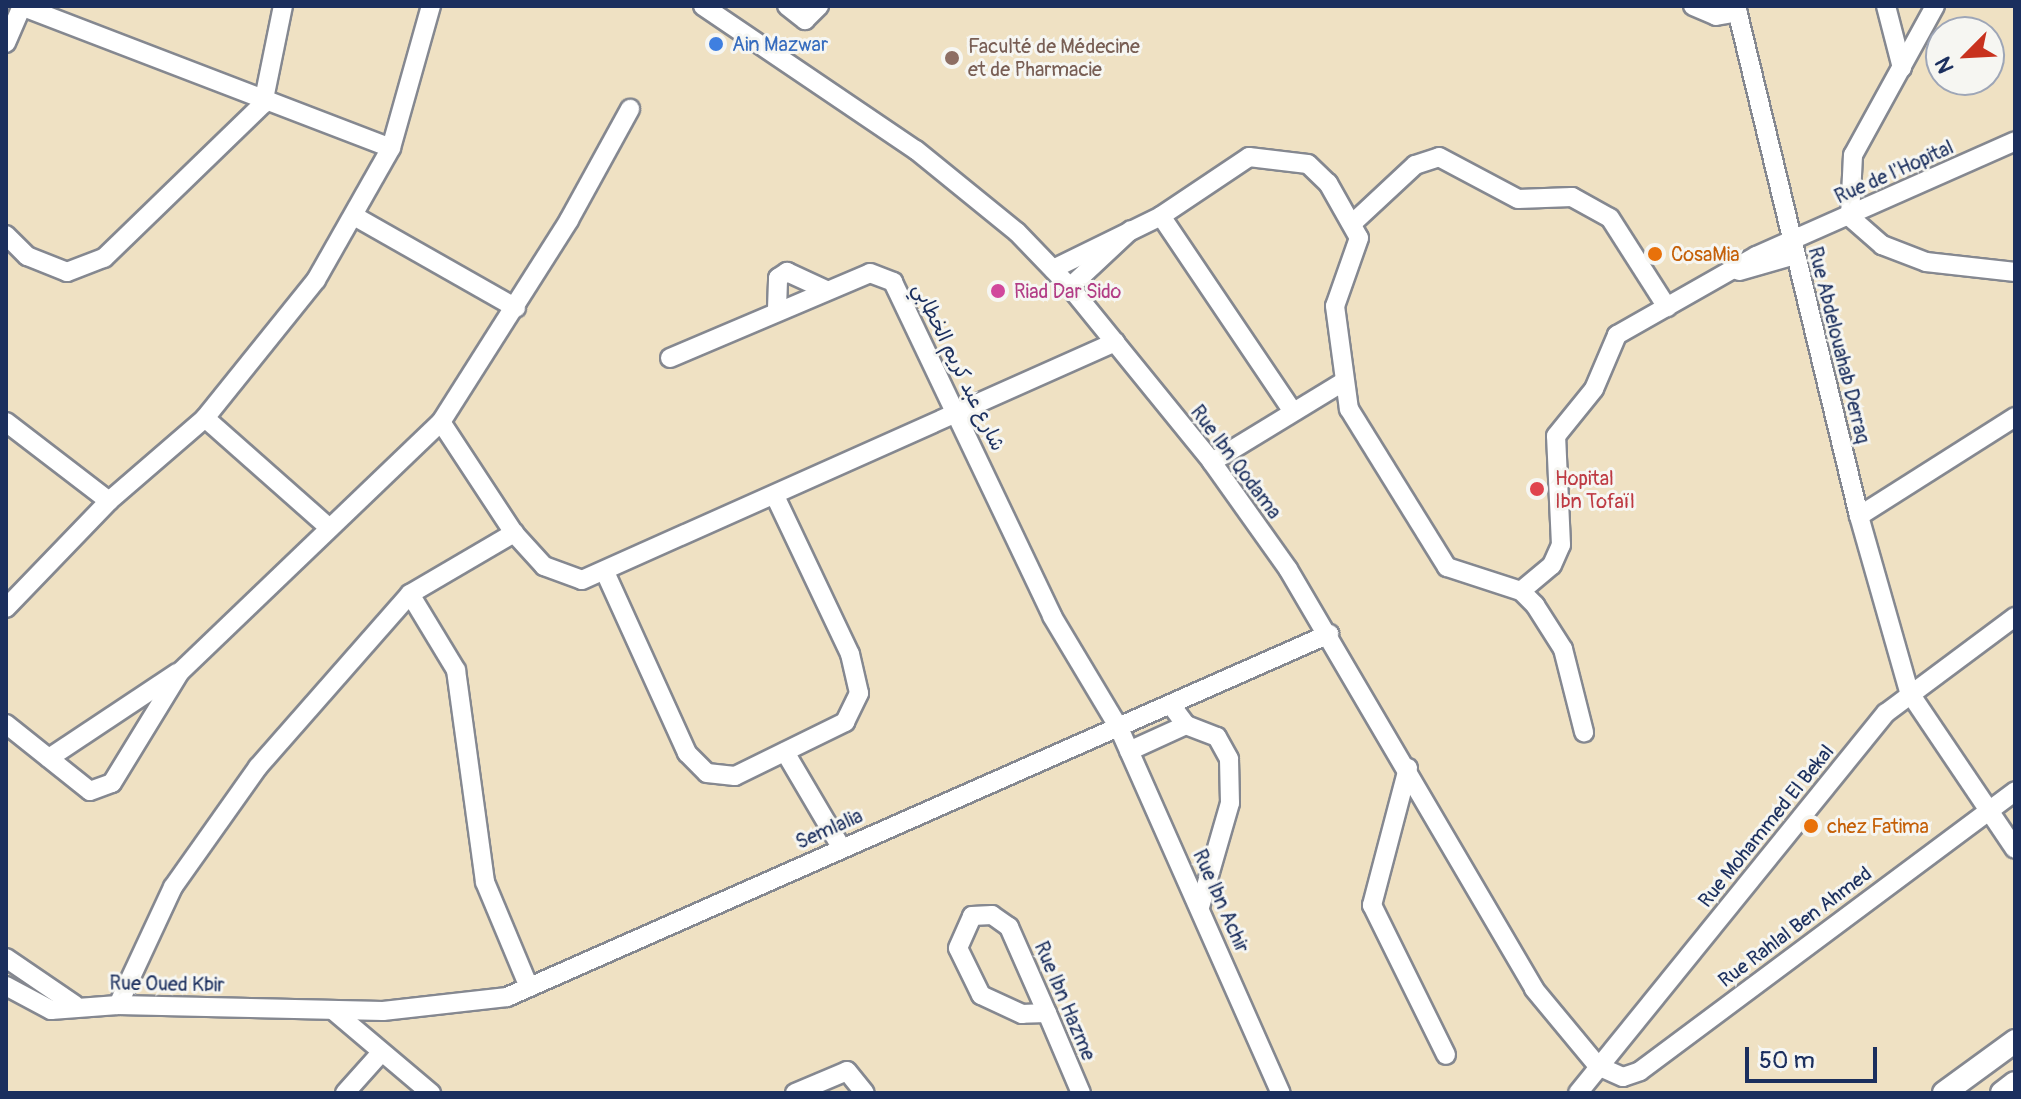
<!DOCTYPE html>
<meta charset="utf-8">
<style>
body{margin:0}
#map{position:relative;width:2021px;height:1099px;overflow:hidden;background:#efe1c3;font-family:Pangolin,"Playpen Sans Arabic",sans-serif}
div>[style]{position:absolute}
[style*='--x']{left:calc(var(--x)*1px);top:calc(var(--y)*1px);width:calc(var(--w)*1px);rotate:calc(var(--a)*1deg)}
.roads{filter:drop-shadow(2px 0 #858890) drop-shadow(-2px 0 #858890) drop-shadow(0 2px #858890) drop-shadow(0 -2px #858890)}
.minor>*{height:18px;margin:-9px;padding:0 9px;transform-origin:9px;border-radius:9px;background:#fff}
.major>*{height:22px;margin:-11px;padding:0 11px;transform-origin:11px;border-radius:11px;background:#fff}
.dots>*{width:22px;height:22px;translate:-50% -50%;box-sizing:border-box;border:4px solid #f6f6f2;border-radius:50%}
span{translate:-50% -50%;white-space:nowrap;text-align:center;line-height:1.15;-webkit-text-stroke:6px #f6f6f2;paint-order:stroke}
.shop-label{font-size:20px;color:#366cbe}
.left{translate:0 -50%;text-align:left}
.education-label{font-size:20px;color:#785e54}
.street-label{font-size:20px;color:#1b2f5e}
.food-label{font-size:20px;color:#c56008}
.hotel-label{font-size:20px;color:#b23c85}
.health-label{font-size:20px;color:#be3a42}
.frame{position:absolute;inset:0;border:8px solid #1b2f5e;pointer-events:none}
.north{position:absolute;left:1925px;top:16px;width:80px;height:80px;box-sizing:border-box;background:#f6f6f2;border:2px solid #9ea6b7;border-radius:50%;rotate:246deg;font-size:22px;font-weight:700;line-height:32px;text-align:center;color:#1b2f5e}
.north::after{content:'';display:block;margin:auto;width:28px;height:36px;background:#c8321e;clip-path:polygon(50% 0,100% 100%,50% 72%,0 100%)}
.scale{position:absolute;left:1745px;top:1047px;width:132px;height:36px;box-sizing:border-box;border:4px solid #1b2f5e;border-top:0;padding-left:10px;font-size:24px;line-height:28px;white-space:nowrap;color:#1b2f5e;-webkit-text-stroke:6px #f6f6f2;paint-order:stroke}
</style>
<div id="map">
<div class="roads">
<div class="minor">
<div style="--x:21;--y:6;--w:396;--a:21"></div>
<div style="--x:703;--y:6;--w:257;--a:34.1"></div>
<div style="--x:916;--y:150;--w:130;--a:39.1"></div>
<div style="--x:1017;--y:232;--w:76;--a:46.1"></div>
<div style="--x:1070;--y:287;--w:225;--a:50.9"></div>
<div style="--x:1212;--y:462;--w:131;--a:54.6"></div>
<div style="--x:1288;--y:569;--w:487;--a:59.6"></div>
<div style="--x:1534;--y:989;--w:100;--a:50.3"></div>
<div style="--x:1598;--y:1066;--w:27;--a:24"></div>
<div style="--x:1623;--y:1077;--w:18;--a:-19"></div>
<div style="--x:1640;--y:1071;--w:468;--a:-36.7"></div>
<div style="--x:787;--y:6;--w:23;--a:38"></div>
<div style="--x:805;--y:20;--w:20;--a:-45"></div>
<div style="--x:1693;--y:6;--w:25;--a:23"></div>
<div style="--x:1716;--y:16;--w:22;--a:-10"></div>
<div style="--x:1736;--y:6;--w:525;--a:76.44"></div>
<div style="--x:1859;--y:516;--w:183;--a:74.1"></div>
<div style="--x:1909;--y:692;--w:189;--a:56"></div>
<div style="--x:1886;--y:6;--w:64;--a:75.5"></div>
<div style="--x:1935;--y:6;--w:170;--a:118.8"></div>
<div style="--x:1853;--y:155;--w:62;--a:92.8"></div>
<div style="--x:1850;--y:217;--w:43;--a:41.2"></div>
<div style="--x:1882;--y:245;--w:47;--a:21.1"></div>
<div style="--x:1926;--y:262;--w:90;--a:6.4"></div>
<div style="--x:6;--y:43;--w:40;--a:-66.6"></div>
<div style="--x:1161;--y:216;--w:233;--a:56"></div>
<div style="--x:356;--y:217;--w:184;--a:29.6"></div>
<div style="--x:1355;--y:221;--w:82;--a:-43"></div>
<div style="--x:1415;--y:165;--w:25;--a:-18"></div>
<div style="--x:1439;--y:157;--w:89;--a:28"></div>
<div style="--x:1518;--y:199;--w:54;--a:-2.1"></div>
<div style="--x:1572;--y:197;--w:43;--a:28.9"></div>
<div style="--x:1610;--y:218;--w:106;--a:57.4"></div>
<div style="--x:6;--y:235;--w:30;--a:45"></div>
<div style="--x:27;--y:256;--w:43;--a:21.8"></div>
<div style="--x:67;--y:272;--w:40;--a:-21"></div>
<div style="--x:104;--y:258;--w:221;--a:-44.1"></div>
<div style="--x:263;--y:104;--w:100;--a:-78.5"></div>
<div style="--x:1053;--y:269;--w:120;--a:-26.1"></div>
<div style="--x:1161;--y:216;--w:106;--a:-33.8"></div>
<div style="--x:1249;--y:157;--w:59;--a:6.8"></div>
<div style="--x:1308;--y:164;--w:28;--a:44"></div>
<div style="--x:1328;--y:183;--w:63;--a:60.6"></div>
<div style="--x:1359;--y:238;--w:72;--a:109.4"></div>
<div style="--x:1335;--y:306;--w:104;--a:82.3"></div>
<div style="--x:1349;--y:409;--w:186;--a:58.2"></div>
<div style="--x:1447;--y:567;--w:78;--a:18"></div>
<div style="--x:1521;--y:591;--w:20;--a:45"></div>
<div style="--x:1535;--y:605;--w:52;--a:57.5"></div>
<div style="--x:1563;--y:649;--w:86;--a:75.8"></div>
<div style="--x:1739;--y:271;--w:58;--a:-15.9"></div>
<div style="--x:1070;--y:287;--w:83;--a:-43.1"></div>
<div style="--x:777;--y:309;--w:31;--a:-88"></div>
<div style="--x:778;--y:278;--w:11;--a:-34"></div>
<div style="--x:787;--y:272;--w:41;--a:24.7"></div>
<div style="--x:670;--y:358;--w:217;--a:-23"></div>
<div style="--x:870;--y:273;--w:25;--a:21"></div>
<div style="--x:893;--y:282;--w:370;--a:64.5"></div>
<div style="--x:1052;--y:616;--w:131;--a:59.1"></div>
<div style="--x:1119;--y:728;--w:399;--a:66.1"></div>
<div style="--x:205;--y:418;--w:162;--a:41.5"></div>
<div style="--x:6;--y:422;--w:130;--a:37.5"></div>
<div style="--x:441;--y:422;--w:133;--a:56.7"></div>
<div style="--x:514;--y:533;--w:45;--a:47.7"></div>
<div style="--x:544;--y:566;--w:40;--a:20.2"></div>
<div style="--x:582;--y:580;--w:584;--a:-24.06"></div>
<div style="--x:1212;--y:462;--w:153;--a:-31.4"></div>
<div style="--x:1859;--y:516;--w:185;--a:-32.4"></div>
<div style="--x:605;--y:572;--w:199;--a:65.6"></div>
<div style="--x:687;--y:753;--w:28;--a:45"></div>
<div style="--x:707;--y:773;--w:28;--a:6"></div>
<div style="--x:735;--y:776;--w:123;--a:-26.1"></div>
<div style="--x:845;--y:722;--w:32;--a:-64"></div>
<div style="--x:859;--y:693;--w:40;--a:-103"></div>
<div style="--x:850;--y:654;--w:175;--a:-115.4"></div>
<div style="--x:1521;--y:591;--w:40;--a:-40"></div>
<div style="--x:1552;--y:565;--w:22;--a:-66"></div>
<div style="--x:1561;--y:545;--w:109;--a:-92.6"></div>
<div style="--x:1556;--y:436;--w:60;--a:-51"></div>
<div style="--x:1594;--y:389;--w:59;--a:-66.9"></div>
<div style="--x:1617;--y:335;--w:160;--a:-29.6"></div>
<div style="--x:1756;--y:256;--w:283;--a:-23.9"></div>
<div style="--x:410;--y:594;--w:89;--a:58.8"></div>
<div style="--x:456;--y:670;--w:214;--a:82.2"></div>
<div style="--x:485;--y:882;--w:114;--a:67.3"></div>
<div style="--x:6;--y:608;--w:149;--a:-46.1"></div>
<div style="--x:109;--y:501;--w:127;--a:-40.8"></div>
<div style="--x:205;--y:418;--w:177;--a:-51.2"></div>
<div style="--x:316;--y:280;--w:152;--a:-60.4"></div>
<div style="--x:391;--y:148;--w:148;--a:-74.3"></div>
<div style="--x:1171;--y:705;--w:25;--a:53"></div>
<div style="--x:1186;--y:725;--w:33;--a:21"></div>
<div style="--x:1217;--y:737;--w:25;--a:61"></div>
<div style="--x:1229;--y:759;--w:44;--a:88.7"></div>
<div style="--x:1230;--y:803;--w:108;--a:106.1"></div>
<div style="--x:6;--y:724;--w:107;--a:38.6"></div>
<div style="--x:90;--y:791;--w:23;--a:-20"></div>
<div style="--x:112;--y:783;--w:130;--a:-58.5"></div>
<div style="--x:180;--y:672;--w:361;--a:-43.8"></div>
<div style="--x:441;--y:422;--w:239;--a:-57.6"></div>
<div style="--x:569;--y:220;--w:127;--a:-61.2"></div>
<div style="--x:1129;--y:751;--w:63;--a:-24.5"></div>
<div style="--x:785;--y:752;--w:110;--a:59.5"></div>
<div style="--x:49;--y:758;--w:154;--a:-33.6"></div>
<div style="--x:1408;--y:768;--w:142;--a:104.7"></div>
<div style="--x:1372;--y:905;--w:167;--a:63.7"></div>
<div style="--x:6;--y:958;--w:83;--a:34.3"></div>
<div style="--x:6;--y:986;--w:51;--a:28.1"></div>
<div style="--x:51;--y:1010;--w:67;--a:-4.3"></div>
<div style="--x:118;--y:1005;--w:265;--a:1.3"></div>
<div style="--x:383;--y:1011;--w:125;--a:-6.4"></div>
<div style="--x:507;--y:997;--w:899;--a:-23.83"></div>
<div style="--x:118;--y:1005;--w:130;--a:-65"></div>
<div style="--x:173;--y:887;--w:147;--a:-54.7"></div>
<div style="--x:258;--y:767;--w:230;--a:-48.7"></div>
<div style="--x:410;--y:594;--w:121;--a:-30.4"></div>
<div style="--x:335;--y:1012;--w:126;--a:40.2"></div>
<div style="--x:1047;--y:1013;--w:25;--a:178"></div>
<div style="--x:1022;--y:1014;--w:45;--a:-155.1"></div>
<div style="--x:981;--y:995;--w:52;--a:-116.1"></div>
<div style="--x:958;--y:948;--w:35;--a:-66"></div>
<div style="--x:972;--y:916;--w:20;--a:-3"></div>
<div style="--x:992;--y:915;--w:21;--a:35"></div>
<div style="--x:1009;--y:927;--w:94;--a:66.2"></div>
<div style="--x:1047;--y:1013;--w:87;--a:67"></div>
<div style="--x:345;--y:1093;--w:51;--a:-48.2"></div>
<div style="--x:795;--y:1093;--w:56;--a:-22.9"></div>
<div style="--x:847;--y:1071;--w:28;--a:51"></div>
<div style="--x:1578;--y:1093;--w:489;--a:-51"></div>
<div style="--x:1886;--y:713;--w:161;--a:-36.7"></div>
</div>
<div class="major">
<div style="--x:1944;--y:1093;--w:88;--a:-36.2"></div>
<div style="--x:2002;--y:1093;--w:16;--a:-38"></div>
</div>
</div>
<div class="dots">
<div style="left:716px;top:44px;background:#3f7fe0"></div>
<div style="left:952px;top:58px;background:#8d6e63"></div>
<div style="left:1655px;top:254px;background:#e8710a"></div>
<div style="left:998px;top:291px;background:#d1479c"></div>
<div style="left:1537px;top:489px;background:#e0444e"></div>
<div style="left:1811px;top:826px;background:#e8710a"></div>
</div>
<div class="shop-label">
<span class="left" style="left:732px;top:44px">Ain Mazwar</span>
</div>
<div class="education-label">
<span class="left" style="left:968px;top:58px">Faculté de Médecine<br>et de Pharmacie</span>
</div>
<div class="street-label">
<span style="left:1894px;top:172px;rotate:-24deg">Rue de l'Hopital</span>
<span style="left:1839px;top:345px;rotate:76deg">Rue Abdelouahab Derraq</span>
<span style="left:959px;top:367px;rotate:64deg">شارع عبد كريم الخطابي</span>
<span style="left:1236px;top:462px;rotate:53deg">Rue Ibn Qodama</span>
<span style="left:1766px;top:826px;rotate:-51deg">Rue Mohammed El Bekal</span>
<span style="left:829px;top:829px;rotate:-24deg">Semlalia</span>
<span style="left:1221px;top:901px;rotate:66deg">Rue Ibn Achir</span>
<span style="left:1795px;top:927px;rotate:-37deg">Rue Rahlal Ben Ahmed</span>
<span style="left:167px;top:984px;rotate:1deg">Rue Oued Kbir</span>
<span style="left:1065px;top:1001px;rotate:67deg">Rue Ibn Hazme</span>
</div>
<div class="food-label">
<span class="left" style="left:1671px;top:254px">CosaMia</span>
<span class="left" style="left:1827px;top:826px">chez Fatima</span>
</div>
<div class="hotel-label">
<span class="left" style="left:1014px;top:291px">Riad Dar Sido</span>
</div>
<div class="health-label">
<span class="left" style="left:1555px;top:490px">Hopital<br>Ibn Tofaïl</span>
</div>
<div class="frame"></div>
<div class="north">N</div>
<div class="scale">50 m</div>
</div>
